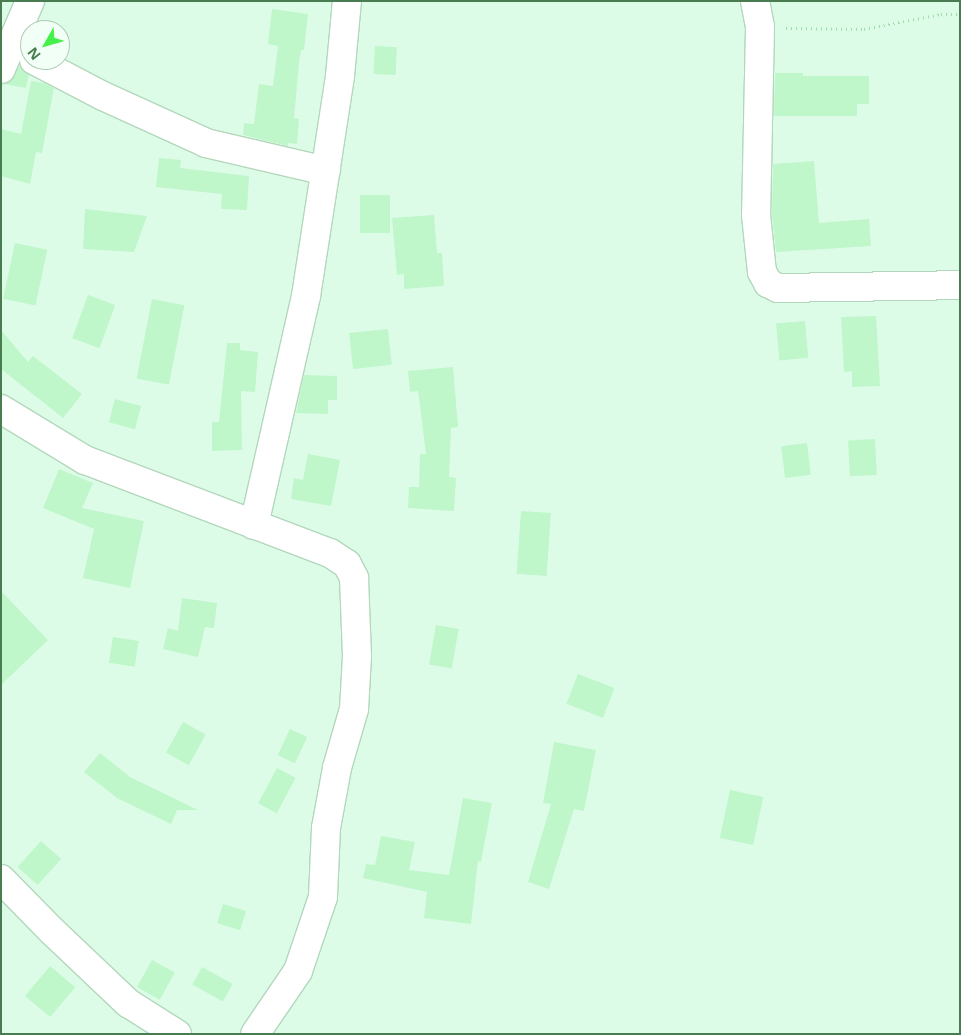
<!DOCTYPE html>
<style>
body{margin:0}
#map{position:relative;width:961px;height:1035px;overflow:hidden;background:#eafef2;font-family:"Noto Sans",sans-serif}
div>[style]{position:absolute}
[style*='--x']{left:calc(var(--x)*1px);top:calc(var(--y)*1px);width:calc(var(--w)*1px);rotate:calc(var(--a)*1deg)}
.residential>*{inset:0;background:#ddfce8}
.building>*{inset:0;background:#bff6ca;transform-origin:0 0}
.path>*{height:3px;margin-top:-1.5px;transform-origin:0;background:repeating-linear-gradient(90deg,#a1dcac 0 1px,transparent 0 5px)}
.roads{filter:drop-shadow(1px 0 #b3d7bc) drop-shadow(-1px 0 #b3d7bc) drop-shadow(0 1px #b3d7bc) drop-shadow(0 -1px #b3d7bc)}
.minor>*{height:28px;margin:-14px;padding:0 14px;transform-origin:14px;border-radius:14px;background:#fff}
span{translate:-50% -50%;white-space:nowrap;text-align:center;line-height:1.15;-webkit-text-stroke:4px #f2fff7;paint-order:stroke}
.frame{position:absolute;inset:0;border:2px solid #4a7c52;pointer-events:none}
.north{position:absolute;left:20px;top:20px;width:50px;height:50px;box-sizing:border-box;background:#f2fff7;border:1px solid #afcbb5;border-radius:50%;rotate:232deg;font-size:14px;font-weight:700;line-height:20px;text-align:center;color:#4a7c52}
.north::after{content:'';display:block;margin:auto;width:18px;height:22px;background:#46f04b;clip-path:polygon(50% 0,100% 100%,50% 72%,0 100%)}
</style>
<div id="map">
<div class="residential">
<div style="clip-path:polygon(evenodd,1px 1px,960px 1px,960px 1034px,1px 1034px,1px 1px,30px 30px,60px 30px,60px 60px,30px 60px,30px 30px)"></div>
</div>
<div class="building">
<div style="clip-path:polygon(272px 9px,308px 14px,304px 50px,301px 50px,299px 63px,294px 118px,299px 119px,297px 144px,288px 143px,288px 146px,243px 135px,244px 123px,254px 124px,259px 84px,273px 86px,278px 46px,268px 44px)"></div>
<div style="left:375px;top:46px;width:22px;height:28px;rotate:3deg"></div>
<div style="clip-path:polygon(19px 66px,29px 75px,26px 88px,4px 84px,11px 81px)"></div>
<div style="clip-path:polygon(775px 73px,803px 73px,803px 76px,869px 76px,869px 104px,857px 104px,857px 116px,774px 116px)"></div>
<div style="clip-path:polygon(31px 81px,44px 83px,54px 88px,42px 153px,36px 152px,30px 184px,1px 176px,1px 129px,21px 134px)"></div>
<div style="clip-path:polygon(159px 158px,181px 160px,180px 168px,249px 176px,247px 210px,221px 209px,222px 194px,156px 187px)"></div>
<div style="clip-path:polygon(814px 161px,819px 223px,869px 219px,871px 246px,776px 252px,772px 214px,773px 164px)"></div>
<div style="left:360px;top:195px;width:30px;height:38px"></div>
<div style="clip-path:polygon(85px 209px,147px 216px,134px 252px,83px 249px)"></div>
<div style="clip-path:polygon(434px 215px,437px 253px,442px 253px,444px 286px,404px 289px,404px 274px,397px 275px,392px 218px)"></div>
<div style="left:15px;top:243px;width:33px;height:57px;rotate:12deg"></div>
<div style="left:88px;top:295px;width:29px;height:46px;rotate:20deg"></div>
<div style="left:152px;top:299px;width:33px;height:81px;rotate:11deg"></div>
<div style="clip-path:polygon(876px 316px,880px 386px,852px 387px,852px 371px,844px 372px,841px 317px)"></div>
<div style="left:805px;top:321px;width:37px;height:29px;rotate:85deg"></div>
<div style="left:388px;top:329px;width:36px;height:39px;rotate:84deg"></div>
<div style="clip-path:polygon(1px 330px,28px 362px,33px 356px,82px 394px,63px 418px,1px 369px)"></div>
<div style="clip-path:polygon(227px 343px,240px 343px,240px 350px,258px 352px,255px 392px,241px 391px,242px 450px,212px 451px,212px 422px,219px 422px)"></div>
<div style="clip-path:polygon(453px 367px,458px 427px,451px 428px,449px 477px,456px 478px,454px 511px,408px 508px,409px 487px,419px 487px,420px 454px,426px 454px,418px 391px,410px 392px,408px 371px)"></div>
<div style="clip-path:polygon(304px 375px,337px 376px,337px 400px,328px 400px,328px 414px,296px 413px)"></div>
<div style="left:115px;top:399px;width:27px;height:24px;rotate:15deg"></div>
<div style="left:875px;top:439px;width:36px;height:27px;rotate:87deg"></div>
<div style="left:807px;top:443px;width:32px;height:26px;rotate:83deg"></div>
<div style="clip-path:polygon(308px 454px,340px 460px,331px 506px,291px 499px,294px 478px,303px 480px)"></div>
<div style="clip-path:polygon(59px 469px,93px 483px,82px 508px,144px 521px,130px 588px,83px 578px,94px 529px,43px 508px)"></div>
<div style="left:521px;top:511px;width:30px;height:63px;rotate:4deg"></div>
<div style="clip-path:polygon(1px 591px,48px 640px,1px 685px)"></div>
<div style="clip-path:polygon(182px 598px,217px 603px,214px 628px,205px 627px,198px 657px,163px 649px,168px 628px,178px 631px)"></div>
<div style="left:436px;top:625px;width:23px;height:40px;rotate:10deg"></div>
<div style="left:113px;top:637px;width:26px;height:26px;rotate:9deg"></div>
<div style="left:578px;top:674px;width:39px;height:32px;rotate:21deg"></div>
<div style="left:183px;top:722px;width:26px;height:35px;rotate:29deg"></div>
<div style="left:290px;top:729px;width:19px;height:29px;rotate:25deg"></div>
<div style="clip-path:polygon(554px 742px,596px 750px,584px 811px,574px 809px,549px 889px,528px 882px,551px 804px,543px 803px)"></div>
<div style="clip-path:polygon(100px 753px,130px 777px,198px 810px,177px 810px,171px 824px,117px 798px,84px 772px)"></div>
<div style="left:277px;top:768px;width:21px;height:40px;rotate:28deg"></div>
<div style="left:730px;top:790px;width:34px;height:49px;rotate:12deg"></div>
<div style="clip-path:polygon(463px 798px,492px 803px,481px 862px,478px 861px,471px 924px,424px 918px,427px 892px,363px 878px,366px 864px,375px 865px,381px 836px,415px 842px,409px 870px,449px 875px)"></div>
<div style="left:41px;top:841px;width:27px;height:35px;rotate:42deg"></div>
<div style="left:223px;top:904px;width:24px;height:20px;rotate:17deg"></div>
<div style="left:152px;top:960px;width:26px;height:31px;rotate:29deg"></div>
<div style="left:50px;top:966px;width:33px;height:39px;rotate:40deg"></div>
<div style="left:202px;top:967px;width:35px;height:20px;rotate:29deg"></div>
</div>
<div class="path">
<div style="--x:786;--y:28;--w:78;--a:0.7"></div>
<div style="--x:864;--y:29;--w:78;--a:-11"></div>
<div style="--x:941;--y:14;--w:19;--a:0"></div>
</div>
<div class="roads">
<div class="minor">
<div style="--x:755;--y:1;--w:26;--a:79"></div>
<div style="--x:760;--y:27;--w:188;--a:91.2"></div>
<div style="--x:756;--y:215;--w:57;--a:84"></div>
<div style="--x:762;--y:272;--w:13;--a:61"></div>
<div style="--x:768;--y:283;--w:11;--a:27"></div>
<div style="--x:778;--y:288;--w:182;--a:-0.9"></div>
<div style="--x:34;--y:60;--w:78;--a:27.6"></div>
<div style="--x:103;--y:96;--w:113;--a:24.5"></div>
<div style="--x:206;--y:143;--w:123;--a:13.1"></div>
<div style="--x:1;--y:69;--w:74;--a:-66.9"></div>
<div style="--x:1;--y:409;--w:98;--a:31.3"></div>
<div style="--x:85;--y:460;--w:262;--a:20.8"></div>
<div style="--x:330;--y:553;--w:20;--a:33"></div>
<div style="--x:347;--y:564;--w:16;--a:63"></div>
<div style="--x:354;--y:578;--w:78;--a:87.8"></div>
<div style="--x:357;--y:656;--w:53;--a:93.2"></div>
<div style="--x:354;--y:709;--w:61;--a:106.1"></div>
<div style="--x:337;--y:768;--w:61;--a:100.4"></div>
<div style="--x:326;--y:828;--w:69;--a:92.5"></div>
<div style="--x:323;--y:897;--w:78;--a:108.7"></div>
<div style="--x:298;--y:971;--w:76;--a:124.3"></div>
<div style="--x:254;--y:525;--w:235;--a:-77.2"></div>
<div style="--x:306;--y:296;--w:223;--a:-81.2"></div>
<div style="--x:340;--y:76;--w:75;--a:-84.7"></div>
<div style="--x:1;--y:879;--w:73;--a:45.6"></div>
<div style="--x:52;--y:931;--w:105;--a:43.5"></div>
<div style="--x:128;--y:1003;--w:58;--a:32.3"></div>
</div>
</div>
<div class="frame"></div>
<div class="north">N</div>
</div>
